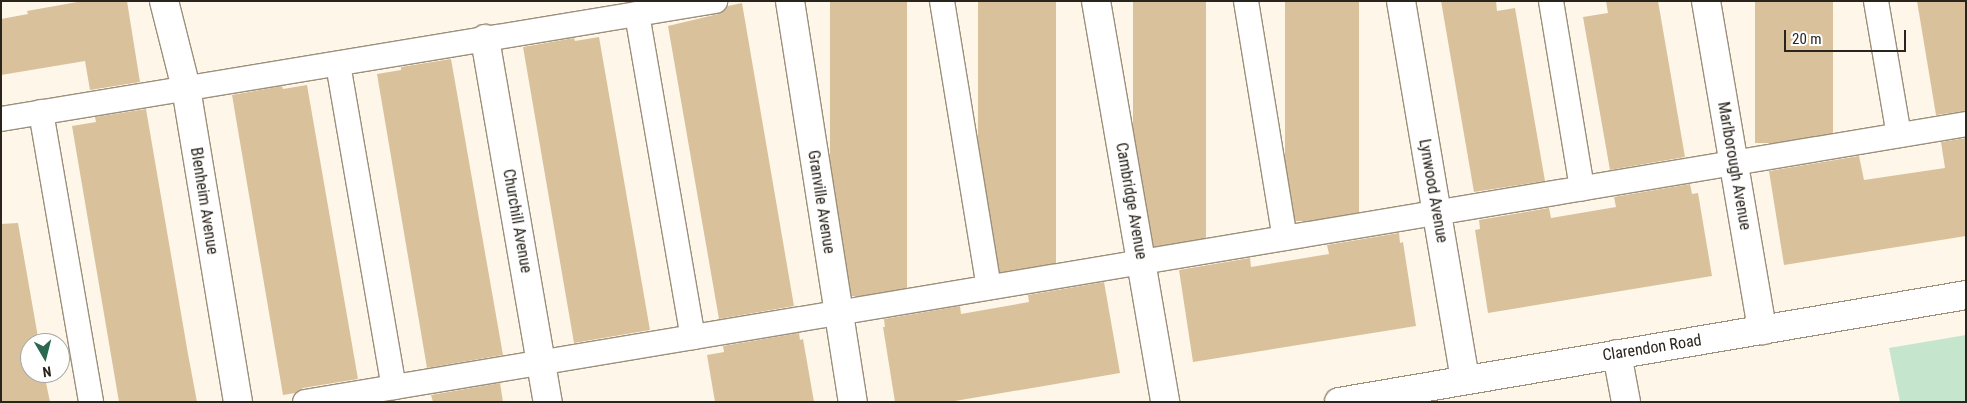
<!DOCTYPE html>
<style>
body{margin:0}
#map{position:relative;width:1967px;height:403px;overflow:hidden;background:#fef6e9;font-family:"Roboto Condensed",sans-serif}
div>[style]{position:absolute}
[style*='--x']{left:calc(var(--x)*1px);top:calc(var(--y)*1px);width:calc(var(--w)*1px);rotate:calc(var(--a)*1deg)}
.green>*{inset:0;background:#c6e5cd}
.building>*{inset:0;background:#d9c29b;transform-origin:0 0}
.roads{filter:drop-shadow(1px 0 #9c8f7b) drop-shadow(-1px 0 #9c8f7b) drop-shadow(0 1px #9c8f7b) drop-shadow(0 -1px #9c8f7b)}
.service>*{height:24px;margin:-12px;padding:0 12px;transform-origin:12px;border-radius:12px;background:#fff}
.minor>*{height:28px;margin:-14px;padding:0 14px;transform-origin:14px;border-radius:14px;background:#fff}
span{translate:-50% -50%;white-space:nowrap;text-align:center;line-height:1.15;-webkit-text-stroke:4px #fff;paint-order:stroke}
.street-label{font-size:16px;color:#29241c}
.frame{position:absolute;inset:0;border:2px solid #29241c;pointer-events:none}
.north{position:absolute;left:20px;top:333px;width:50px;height:50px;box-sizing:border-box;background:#fff;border:1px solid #a9a7a4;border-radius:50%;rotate:172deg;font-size:14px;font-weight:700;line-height:20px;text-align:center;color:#29241c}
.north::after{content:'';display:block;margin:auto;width:18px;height:22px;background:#2c6750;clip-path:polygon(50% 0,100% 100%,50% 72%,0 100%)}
.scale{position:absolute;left:1784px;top:30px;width:122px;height:22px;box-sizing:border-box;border:2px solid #29241c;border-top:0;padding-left:6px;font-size:15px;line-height:18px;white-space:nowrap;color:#29241c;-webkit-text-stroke:4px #fff;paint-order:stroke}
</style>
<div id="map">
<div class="green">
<div style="clip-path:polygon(1966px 335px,1966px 402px,1900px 402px,1889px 348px)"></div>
</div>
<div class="building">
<div style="clip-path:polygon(83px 1px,127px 1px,140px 82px,90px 90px,85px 61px,1px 75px,1px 19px,28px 14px,27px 11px)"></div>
<div style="left:830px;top:1px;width:77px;height:295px"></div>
<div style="left:978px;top:1px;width:78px;height:271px"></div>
<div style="left:1133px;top:1px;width:73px;height:245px"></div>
<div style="left:1285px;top:1px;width:74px;height:220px"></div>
<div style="clip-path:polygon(1441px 1px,1496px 1px,1497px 11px,1515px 8px,1545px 181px,1474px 192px)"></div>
<div style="clip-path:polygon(1606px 1px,1658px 1px,1685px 157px,1610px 170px,1583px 17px,1608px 13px)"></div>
<div style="left:1755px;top:1px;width:78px;height:142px"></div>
<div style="clip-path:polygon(1917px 1px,1966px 1px,1966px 111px,1936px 115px)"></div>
<div style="clip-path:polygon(742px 3px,794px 306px,719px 319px,668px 26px,718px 14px,728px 6px)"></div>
<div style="clip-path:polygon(599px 37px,650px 330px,574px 343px,523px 47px,574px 38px,575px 41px)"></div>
<div style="clip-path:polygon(451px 59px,503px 355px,427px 368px,377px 74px,401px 70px,401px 67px)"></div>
<div style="clip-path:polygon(307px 85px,358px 379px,303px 388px,295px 393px,283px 395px,232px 95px,282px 86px,283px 89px)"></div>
<div style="clip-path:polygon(146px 109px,188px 354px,197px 402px,119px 402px,72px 126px,96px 122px,95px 117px)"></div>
<div style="clip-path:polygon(1966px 138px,1966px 236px,1784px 265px,1769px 171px,1859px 156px,1864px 180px,1945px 168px,1941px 142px)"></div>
<div style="clip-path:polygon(1690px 184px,1692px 194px,1698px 193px,1712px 276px,1488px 313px,1475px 230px,1480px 229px,1479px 220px,1549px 208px,1551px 218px,1616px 207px,1614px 197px)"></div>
<div style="clip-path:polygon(18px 223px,39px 343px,30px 343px,30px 373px,44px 373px,50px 402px,1px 402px,1px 224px)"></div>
<div style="clip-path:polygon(1399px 233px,1400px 243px,1403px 242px,1416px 326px,1193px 362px,1179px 270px,1250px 258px,1251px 267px,1329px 254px,1327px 245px)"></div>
<div style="clip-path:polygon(1104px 282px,1120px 373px,949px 402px,895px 402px,883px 327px,885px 327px,884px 319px,960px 306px,961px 314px,1029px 302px,1028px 295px)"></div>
<div style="clip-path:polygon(799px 333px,800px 340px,803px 339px,814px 402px,715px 402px,707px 355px,724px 352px,723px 346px)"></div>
<div style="clip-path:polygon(500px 383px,503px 402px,433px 402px,431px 395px)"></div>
</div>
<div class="roads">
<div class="service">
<div style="--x:942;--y:1;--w:290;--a:80.7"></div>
<div style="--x:1246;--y:1;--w:240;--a:80.7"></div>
<div style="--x:1551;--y:1;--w:190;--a:80.6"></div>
<div style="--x:1876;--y:1;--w:136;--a:80.3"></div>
<div style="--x:637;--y:14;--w:328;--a:80.2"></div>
<div style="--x:338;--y:64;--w:328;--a:80.2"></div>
<div style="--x:41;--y:112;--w:294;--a:80.2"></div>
<div style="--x:1;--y:119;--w:724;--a:-9.38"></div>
<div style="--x:305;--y:402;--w:1684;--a:-9.5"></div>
</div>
<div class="minor">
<div style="--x:164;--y:1;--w:90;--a:75.8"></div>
<div style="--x:186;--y:88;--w:318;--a:80.6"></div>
<div style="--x:790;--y:1;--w:406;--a:81.1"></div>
<div style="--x:1096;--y:1;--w:407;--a:80.2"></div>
<div style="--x:1401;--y:1;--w:384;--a:80.4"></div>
<div style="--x:1706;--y:1;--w:334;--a:80.3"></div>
<div style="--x:485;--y:39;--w:368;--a:80.2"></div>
<div style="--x:1617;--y:354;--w:49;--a:79.4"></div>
<div style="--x:1339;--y:402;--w:636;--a:-9.68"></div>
</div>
</div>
<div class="street-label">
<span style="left:1734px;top:166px;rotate:80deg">Marlborough Avenue</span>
<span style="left:1433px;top:191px;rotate:80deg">Lynwood Avenue</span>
<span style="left:204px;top:201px;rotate:81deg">Blenheim Avenue</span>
<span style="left:1131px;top:201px;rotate:80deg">Cambridge Avenue</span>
<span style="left:821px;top:202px;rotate:81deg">Granville Avenue</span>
<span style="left:517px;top:221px;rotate:80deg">Churchill Avenue</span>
<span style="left:1652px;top:348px;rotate:-9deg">Clarendon Road</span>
</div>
<div class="frame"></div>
<div class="north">N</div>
<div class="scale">20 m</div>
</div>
